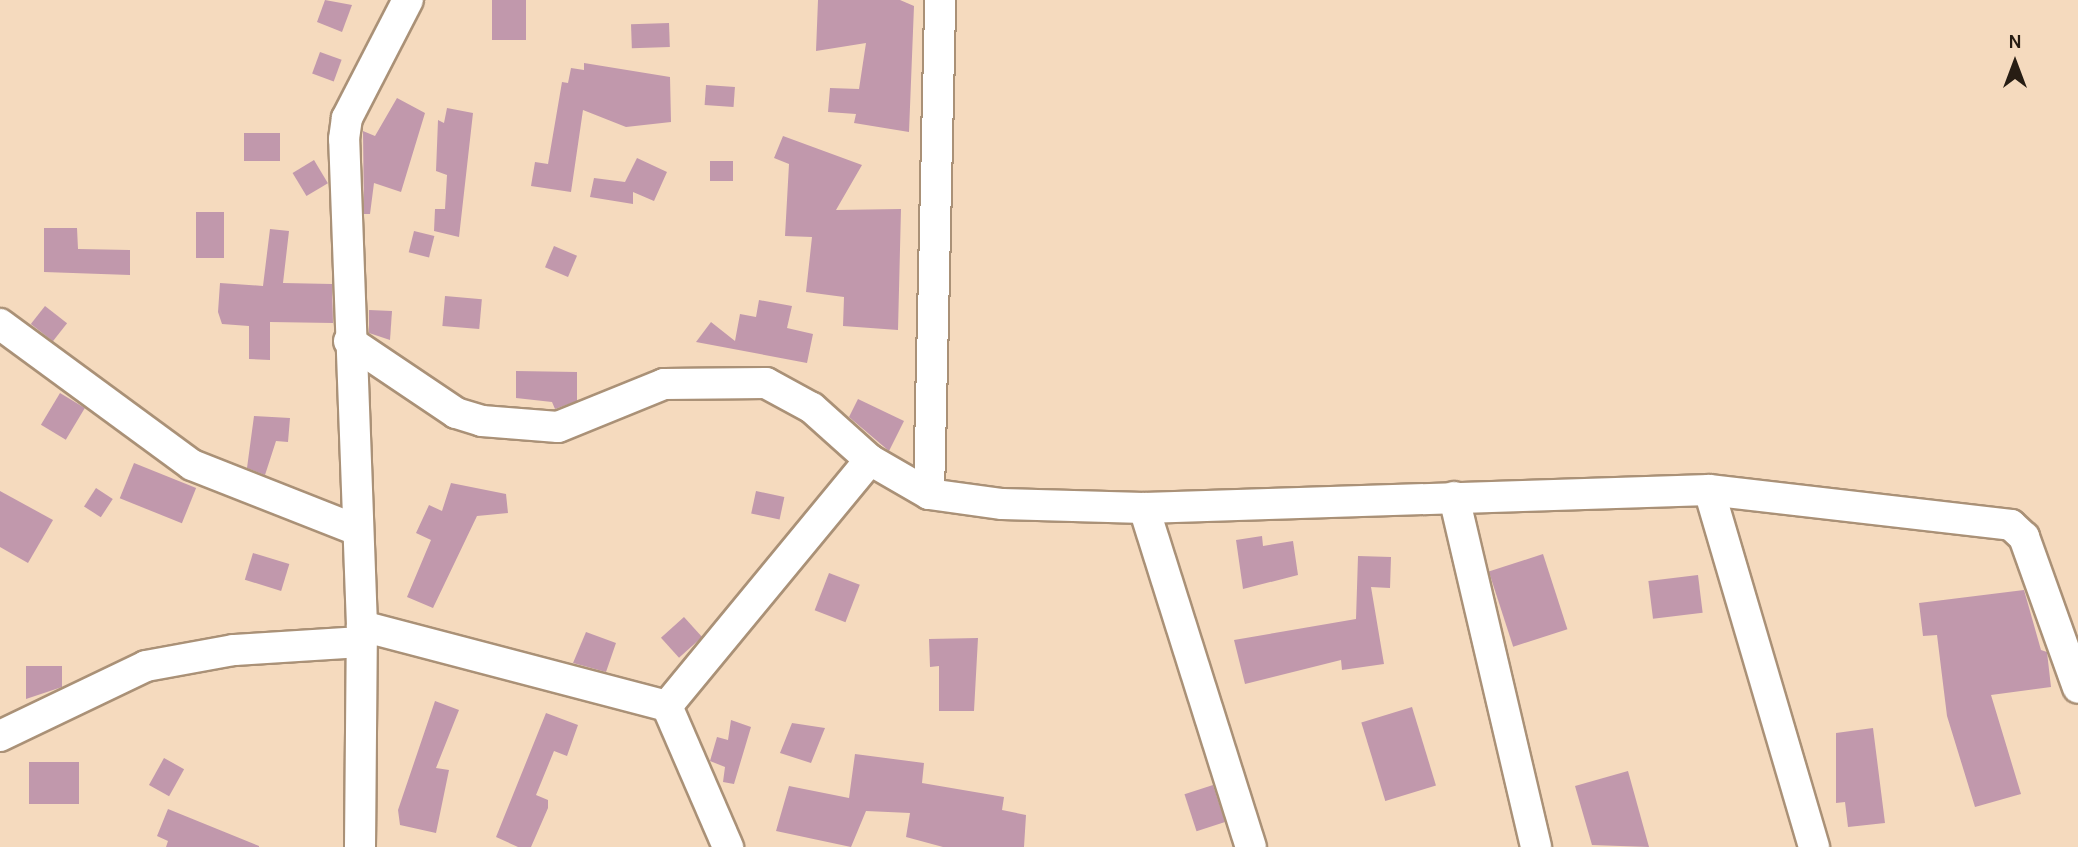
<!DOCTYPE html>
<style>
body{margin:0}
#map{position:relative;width:2078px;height:847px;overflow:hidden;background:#f5dabe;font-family:Karla,sans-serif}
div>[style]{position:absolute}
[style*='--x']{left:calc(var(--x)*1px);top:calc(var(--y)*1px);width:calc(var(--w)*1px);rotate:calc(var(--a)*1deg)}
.building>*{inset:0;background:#c198ac;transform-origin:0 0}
.roads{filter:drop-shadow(2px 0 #aa9177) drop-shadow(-2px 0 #aa9177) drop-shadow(0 2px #aa9177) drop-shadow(0 -2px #aa9177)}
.street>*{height:30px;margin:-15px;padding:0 15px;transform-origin:15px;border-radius:15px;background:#fff}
span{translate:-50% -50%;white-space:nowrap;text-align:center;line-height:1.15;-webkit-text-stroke:5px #f5dabe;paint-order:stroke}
.north{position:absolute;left:1980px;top:28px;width:70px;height:70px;-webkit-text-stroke:5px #f5dabe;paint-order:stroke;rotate:0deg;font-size:19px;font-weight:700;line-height:28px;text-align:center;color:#271d13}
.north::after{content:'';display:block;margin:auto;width:24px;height:32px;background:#271d13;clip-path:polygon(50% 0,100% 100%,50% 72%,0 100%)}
</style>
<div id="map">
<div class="building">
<div style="clip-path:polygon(325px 0,352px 5px,342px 32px,317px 22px)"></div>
<div style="left:492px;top:0;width:34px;height:40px"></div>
<div style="clip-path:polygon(818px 0,900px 0,914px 6px,909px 132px,854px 123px,856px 114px,828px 112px,830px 88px,859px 89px,866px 43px,816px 51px)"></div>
<div style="left:669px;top:23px;width:24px;height:38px;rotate:88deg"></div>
<div style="left:320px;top:52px;width:23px;height:23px;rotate:20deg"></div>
<div style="clip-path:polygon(584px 63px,670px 77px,671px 122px,626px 127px,583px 110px,571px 192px,531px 186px,535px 162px,548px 164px,562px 82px,568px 83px,571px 68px,584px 70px)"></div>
<div style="left:706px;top:85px;width:29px;height:20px;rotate:4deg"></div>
<div style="clip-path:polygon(397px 98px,425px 113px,401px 192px,374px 183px,370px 214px,364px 214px,363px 131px,375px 136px)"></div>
<div style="clip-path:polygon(447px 108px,473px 113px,459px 237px,434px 231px,435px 209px,445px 209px,447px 175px,436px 171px,438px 120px,444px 123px)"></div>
<div style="left:244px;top:133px;width:36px;height:28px"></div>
<div style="clip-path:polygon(783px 136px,862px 165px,836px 210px,901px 209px,898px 330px,843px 326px,844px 297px,806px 292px,812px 237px,785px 236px,789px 164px,774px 158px)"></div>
<div style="clip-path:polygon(637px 158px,667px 172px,654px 201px,633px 192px,633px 204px,590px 197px,594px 178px,625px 182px)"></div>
<div style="left:314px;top:160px;width:27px;height:25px;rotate:59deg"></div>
<div style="left:710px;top:161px;width:23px;height:20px"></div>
<div style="left:196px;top:212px;width:28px;height:46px"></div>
<div style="clip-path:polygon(44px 228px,77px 228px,78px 249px,130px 250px,130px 275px,44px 272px)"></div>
<div style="clip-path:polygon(270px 229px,289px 231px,283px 283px,332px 284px,333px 323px,270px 322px,270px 360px,249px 359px,249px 326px,222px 324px,218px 312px,220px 283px,263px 286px)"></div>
<div style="left:414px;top:231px;width:21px;height:22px;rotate:14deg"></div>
<div style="left:554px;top:246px;width:25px;height:23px;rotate:23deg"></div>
<div style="left:445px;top:296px;width:37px;height:30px;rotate:5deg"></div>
<div style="clip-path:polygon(759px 300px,792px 306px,787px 328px,813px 334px,807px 363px,696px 342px,711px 322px,735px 341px,740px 314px,756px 317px)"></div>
<div style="left:45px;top:306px;width:28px;height:23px;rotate:38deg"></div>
<div style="clip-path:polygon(369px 310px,392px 311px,390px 340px,369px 333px)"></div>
<div style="clip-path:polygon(516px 371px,577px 372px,577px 401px,555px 409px,552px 402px,516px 398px)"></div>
<div style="left:60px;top:393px;width:29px;height:37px;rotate:31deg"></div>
<div style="clip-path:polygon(858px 399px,904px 421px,889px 451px,849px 417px)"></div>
<div style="clip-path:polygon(254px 416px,290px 418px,288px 442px,276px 441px,265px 475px,247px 468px)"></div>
<div style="left:134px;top:463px;width:67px;height:38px;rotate:22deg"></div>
<div style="clip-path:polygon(451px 483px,506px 494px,508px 513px,477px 516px,433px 608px,407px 597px,431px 540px,416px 533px,429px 505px,442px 511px)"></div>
<div style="left:96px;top:488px;width:20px;height:22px;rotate:33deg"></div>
<div style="clip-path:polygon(0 491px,53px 520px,28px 563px,0 547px)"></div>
<div style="left:756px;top:491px;width:29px;height:23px;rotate:12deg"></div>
<div style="clip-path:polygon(1262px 536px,1263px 546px,1293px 541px,1298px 575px,1243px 589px,1236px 540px)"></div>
<div style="left:253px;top:553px;width:38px;height:28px;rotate:17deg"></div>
<div style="left:1543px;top:554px;width:79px;height:57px;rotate:72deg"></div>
<div style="clip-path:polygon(1358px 556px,1391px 557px,1390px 588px,1371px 587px,1384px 664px,1342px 670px,1341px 660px,1245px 684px,1234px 640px,1356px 619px)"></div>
<div style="left:829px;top:573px;width:33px;height:40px;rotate:21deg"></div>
<div style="left:1698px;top:575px;width:38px;height:50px;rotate:83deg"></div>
<div style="clip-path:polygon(2024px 590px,2041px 650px,2047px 652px,2051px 687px,1991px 695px,2021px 794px,1975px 807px,1947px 716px,1937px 635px,1923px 636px,1919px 603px)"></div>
<div style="left:684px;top:617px;width:27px;height:31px;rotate:48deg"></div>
<div style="clip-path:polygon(586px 632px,616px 643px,606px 672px,573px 663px)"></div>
<div style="clip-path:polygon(978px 638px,974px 711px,939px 711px,939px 666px,930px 667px,929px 639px)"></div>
<div style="clip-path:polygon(26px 666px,62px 666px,62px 687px,26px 699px)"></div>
<div style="clip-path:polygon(435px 701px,459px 710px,436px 768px,449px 770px,436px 833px,400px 825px,398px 810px)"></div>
<div style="left:1412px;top:707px;width:82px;height:53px;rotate:73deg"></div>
<div style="clip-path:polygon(546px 713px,578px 725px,567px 756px,554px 751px,536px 795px,548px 800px,548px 808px,531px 847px,518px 847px,496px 837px)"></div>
<div style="clip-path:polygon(731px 720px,751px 727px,734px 784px,723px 782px,725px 767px,710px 761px,717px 737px,728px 740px)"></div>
<div style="clip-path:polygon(792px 723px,825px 728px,811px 763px,780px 753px)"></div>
<div style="clip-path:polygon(1873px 728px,1885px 823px,1848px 827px,1845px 802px,1836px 803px,1836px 733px)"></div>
<div style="clip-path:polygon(855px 754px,924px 763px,922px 783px,1004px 797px,1002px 810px,1026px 815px,1024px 847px,943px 847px,906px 837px,910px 813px,866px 811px,851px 847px,776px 831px,789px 786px,849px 798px)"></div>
<div style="left:164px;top:758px;width:23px;height:31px;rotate:29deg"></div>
<div style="left:79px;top:762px;width:42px;height:50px;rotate:90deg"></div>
<div style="clip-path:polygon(1628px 771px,1649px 847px,1592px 845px,1575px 786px)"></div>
<div style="left:1213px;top:785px;width:39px;height:30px;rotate:72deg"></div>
<div style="clip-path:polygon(168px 809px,259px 846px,259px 847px,166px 847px,168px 841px,157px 836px)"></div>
</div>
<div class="roads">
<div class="street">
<div style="--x:0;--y:324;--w:238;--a:36.3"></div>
<div style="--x:192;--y:465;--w:177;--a:21.5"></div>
<div style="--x:349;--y:341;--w:129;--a:33.9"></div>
<div style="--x:456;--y:413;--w:27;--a:17"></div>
<div style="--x:482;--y:421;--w:76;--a:4.5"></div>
<div style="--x:558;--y:427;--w:114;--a:-22.1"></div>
<div style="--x:664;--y:384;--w:102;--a:-0.6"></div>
<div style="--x:766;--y:383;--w:52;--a:28.5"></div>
<div style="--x:812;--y:408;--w:78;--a:41.9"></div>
<div style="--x:1709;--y:490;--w:372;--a:73.6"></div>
<div style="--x:929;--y:494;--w:494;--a:-88.7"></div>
<div style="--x:1454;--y:497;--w:359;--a:76.8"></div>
<div style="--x:1144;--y:508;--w:355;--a:72.5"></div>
<div style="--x:362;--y:626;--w:315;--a:14.7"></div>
<div style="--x:667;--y:706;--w:319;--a:-50.5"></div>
<div style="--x:870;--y:460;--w:68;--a:30"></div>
<div style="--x:929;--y:494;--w:74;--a:7.8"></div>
<div style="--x:1002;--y:504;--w:142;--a:1.6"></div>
<div style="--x:1144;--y:508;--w:565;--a:-1.82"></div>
<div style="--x:1709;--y:490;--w:304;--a:6.6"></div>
<div style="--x:2011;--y:525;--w:18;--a:43"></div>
<div style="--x:2024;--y:537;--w:160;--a:70.3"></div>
<div style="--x:667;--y:706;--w:154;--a:66.6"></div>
<div style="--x:0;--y:736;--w:162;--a:-25.6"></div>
<div style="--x:146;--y:666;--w:89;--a:-10.3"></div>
<div style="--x:234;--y:650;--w:128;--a:-3.6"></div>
<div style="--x:360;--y:847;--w:221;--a:-89.5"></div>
<div style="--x:362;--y:626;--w:487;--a:-92.1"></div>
<div style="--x:344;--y:139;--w:21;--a:-82"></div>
<div style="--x:347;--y:118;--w:133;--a:-62.7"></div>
</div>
</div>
<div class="north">N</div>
</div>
